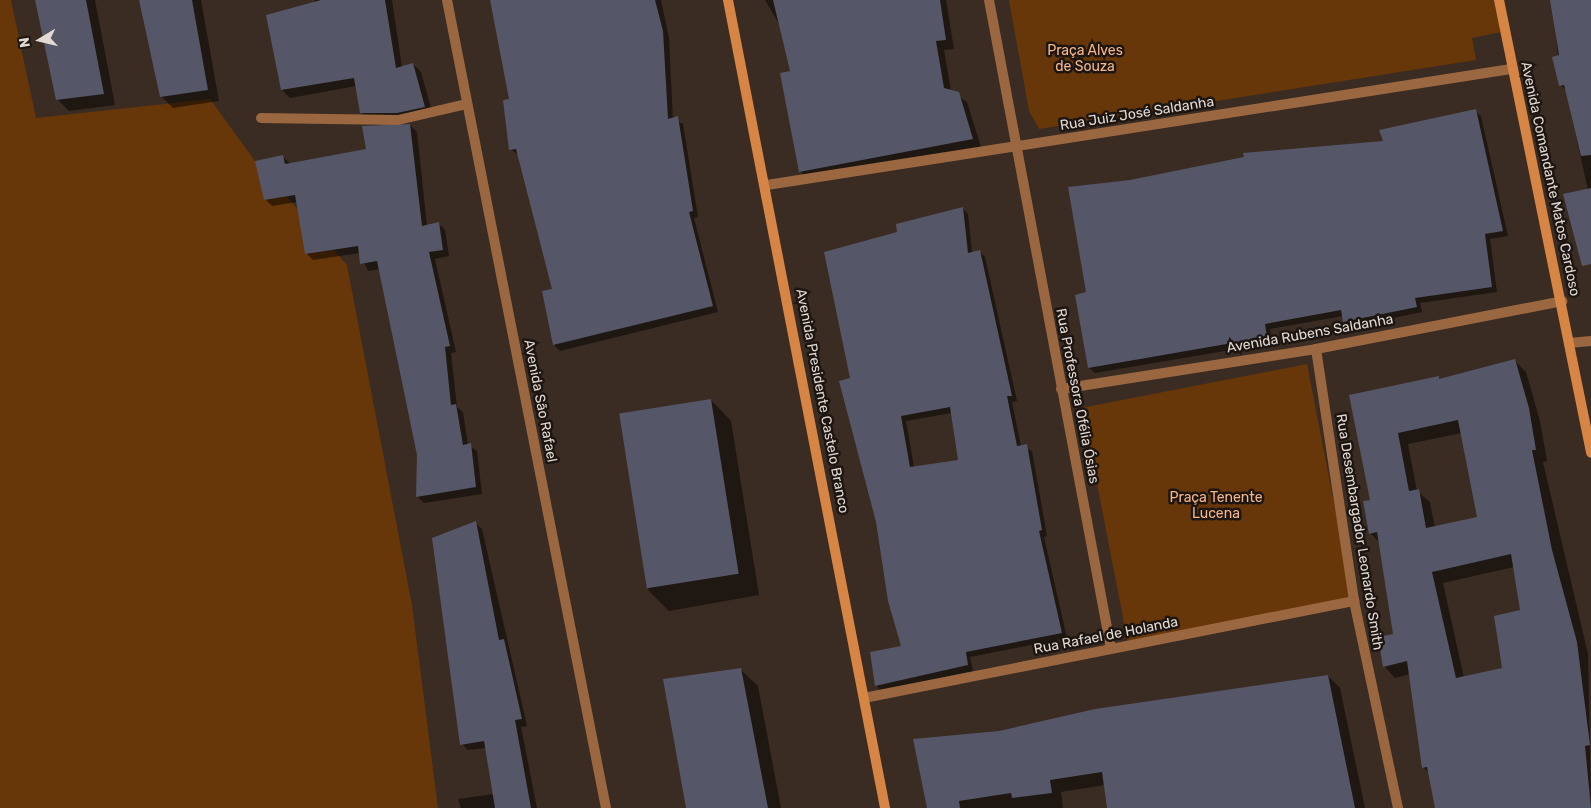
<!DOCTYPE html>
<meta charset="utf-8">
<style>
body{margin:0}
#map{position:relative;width:1591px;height:808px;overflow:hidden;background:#3a2c22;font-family:Rubik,sans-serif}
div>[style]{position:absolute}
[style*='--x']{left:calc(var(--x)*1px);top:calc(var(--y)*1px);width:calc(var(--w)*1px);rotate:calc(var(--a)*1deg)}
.green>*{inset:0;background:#673609;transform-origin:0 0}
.shadow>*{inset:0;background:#0007}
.building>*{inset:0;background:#555667;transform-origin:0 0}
.street>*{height:10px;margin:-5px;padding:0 5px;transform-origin:5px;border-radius:5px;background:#9a6741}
.secondary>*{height:10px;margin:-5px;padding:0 5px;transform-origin:5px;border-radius:5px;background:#d68544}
span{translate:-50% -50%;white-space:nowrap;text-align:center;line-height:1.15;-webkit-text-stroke:5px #1c1511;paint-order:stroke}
.park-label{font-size:14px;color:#f5b688}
.street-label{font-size:14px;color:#e2d9d2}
.north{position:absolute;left:15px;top:15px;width:50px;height:50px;-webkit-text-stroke:4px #1c1511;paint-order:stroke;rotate:261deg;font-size:14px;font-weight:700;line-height:20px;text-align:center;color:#e2d9d2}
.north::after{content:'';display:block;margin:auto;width:18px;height:22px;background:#e2d9d2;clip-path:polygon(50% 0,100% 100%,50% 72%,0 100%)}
</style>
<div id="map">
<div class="green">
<div style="clip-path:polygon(0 0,11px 0,36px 118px,210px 99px,255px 161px,347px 265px,412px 605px,438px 808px,0 808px)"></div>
<div style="clip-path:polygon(1009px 0,1494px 0,1501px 32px,1472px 38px,1476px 60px,1039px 129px,1029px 111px)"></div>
<div style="left:1307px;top:364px;width:242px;height:229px;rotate:79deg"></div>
</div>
<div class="shadow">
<div style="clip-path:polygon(37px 0,95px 0,115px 105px,69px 111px,57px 99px)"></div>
<div style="clip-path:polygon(140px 0,201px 0,219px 101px,173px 108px,162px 97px)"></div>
<div style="clip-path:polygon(315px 0,392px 0,402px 67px,413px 64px,421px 72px,433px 115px,369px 120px,361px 112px,356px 86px,290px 98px,282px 90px)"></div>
<div style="clip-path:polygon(490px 0,661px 0,669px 38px,673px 119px,683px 124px,698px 217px,694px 218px,718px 312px,560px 351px,554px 345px,544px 292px,554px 290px,519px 155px,510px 149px,511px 100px)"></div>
<div style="clip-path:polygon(765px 0,946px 0,954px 49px,944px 50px,951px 91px,967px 102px,981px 147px,809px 180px,800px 171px,791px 72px,779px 24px)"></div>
<div style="clip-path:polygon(1552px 0,1591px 0,1591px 245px,1588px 190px,1566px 91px,1561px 85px)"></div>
<div style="clip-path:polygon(1475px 111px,1481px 116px,1508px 236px,1490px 239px,1497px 292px,1420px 303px,1422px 312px,1350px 327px,1343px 316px,1270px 329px,1272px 343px,1095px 373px,1089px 368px,1087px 293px,1131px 181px,1384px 142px)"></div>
<div style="clip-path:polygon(410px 125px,417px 132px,427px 226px,438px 223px,445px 230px,449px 256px,435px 259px,456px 352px,451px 353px,457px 407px,463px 412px,468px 445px,477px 451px,482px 494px,424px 503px,417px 496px,418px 455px,380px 269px,368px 271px,360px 253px,313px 260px,306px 253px,297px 202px,272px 206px,265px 199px,283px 157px,291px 164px,367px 150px)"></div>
<div style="clip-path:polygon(evenodd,963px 209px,968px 214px,972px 253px,980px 252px,985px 257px,1017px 401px,1012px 402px,1021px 446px,1032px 451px,1047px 536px,1044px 537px,1067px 638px,970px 657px,973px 671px,881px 691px,876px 685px,902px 647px,851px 379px,899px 233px,963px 209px,952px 413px,960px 461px,914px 467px,906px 421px,952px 413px)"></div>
<div style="clip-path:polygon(evenodd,1515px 361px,1526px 372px,1540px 421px,1547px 461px,1543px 462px,1588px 654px,1591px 808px,1438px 808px,1430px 774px,1423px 767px,1410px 674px,1395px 678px,1384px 666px,1395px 635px,1380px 543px,1370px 533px,1371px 501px,1350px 396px,1441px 380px,1515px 361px,1462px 433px,1479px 518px,1435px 528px,1430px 502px,1417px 491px,1408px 444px,1462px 433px,1515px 361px,1514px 567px,1522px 611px,1504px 668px,1464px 678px,1443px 583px,1514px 567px)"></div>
<div style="clip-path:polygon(711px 400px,731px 421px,759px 595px,669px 611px,648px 590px)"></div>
<div style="clip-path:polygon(475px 523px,482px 529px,527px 726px,521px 727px,537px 808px,461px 808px,458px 799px,494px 794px,486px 748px,468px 750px,462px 744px)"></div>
<div style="clip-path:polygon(741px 670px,758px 686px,781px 808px,687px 808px)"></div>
<div style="clip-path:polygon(1328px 676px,1340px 688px,1365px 808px,1108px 808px,1105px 785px,1061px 792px,1063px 808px,929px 808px,999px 733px)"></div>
</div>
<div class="building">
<div style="clip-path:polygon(35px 0,86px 0,104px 94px,56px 100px)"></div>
<div style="clip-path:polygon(139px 0,192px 0,208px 90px,160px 97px)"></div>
<div style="clip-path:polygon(321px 0,385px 0,396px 68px,413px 63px,425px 107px,397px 113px,360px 113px,354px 78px,281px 90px,266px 15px)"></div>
<div style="clip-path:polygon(490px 0,655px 0,663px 31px,668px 119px,678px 116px,693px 211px,689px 212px,713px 306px,553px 345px,542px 291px,552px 289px,516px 149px,509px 150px,503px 100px,509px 99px)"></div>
<div style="clip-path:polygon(773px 0,940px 0,946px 40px,936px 41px,944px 88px,959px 92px,973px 139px,799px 172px,780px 73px,790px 71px)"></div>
<div style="clip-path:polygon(1550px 0,1591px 0,1591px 155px,1581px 156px,1564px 85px,1559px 86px,1552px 57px,1559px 55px)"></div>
<div style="clip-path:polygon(1476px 109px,1503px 231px,1485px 234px,1492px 287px,1415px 298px,1417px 307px,1343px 322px,1341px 310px,1265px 324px,1267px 337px,1088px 368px,1075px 295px,1086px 292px,1068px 187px,1130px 180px,1244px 157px,1243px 153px,1383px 141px,1379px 130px)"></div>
<div style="clip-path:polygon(410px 124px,422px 226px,439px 222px,443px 250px,429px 252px,450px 346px,445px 347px,451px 405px,456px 404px,463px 445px,471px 443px,476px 487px,416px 497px,417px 455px,377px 261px,360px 264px,358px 246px,305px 254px,295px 195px,264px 200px,255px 161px,283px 155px,285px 164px,366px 149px,362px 126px)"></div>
<div style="clip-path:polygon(1591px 188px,1591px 264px,1582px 266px,1563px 194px)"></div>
<div style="clip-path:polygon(evenodd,963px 207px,968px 253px,980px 250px,1012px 396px,1007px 396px,1017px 446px,1027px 444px,1042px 530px,1039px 531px,1062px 633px,966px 652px,968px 665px,875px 686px,870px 652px,901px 646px,888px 601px,876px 522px,839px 381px,850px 378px,824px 252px,897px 232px,896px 224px,963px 207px,950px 407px,958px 460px,910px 467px,901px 416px,950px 407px)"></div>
<div style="clip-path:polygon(evenodd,1515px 359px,1529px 408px,1536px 450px,1532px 450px,1552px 550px,1577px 642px,1590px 745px,1585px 746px,1591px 808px,1435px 808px,1427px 767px,1422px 768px,1407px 661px,1383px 667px,1378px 637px,1393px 634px,1377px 532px,1369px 534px,1363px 501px,1370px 500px,1349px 395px,1439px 376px,1439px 379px,1515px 359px,1458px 420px,1477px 517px,1426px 528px,1419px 489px,1409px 491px,1398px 433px,1458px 420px,1515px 359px,1511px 554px,1520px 610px,1494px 616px,1502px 668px,1456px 678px,1432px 572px,1511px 554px)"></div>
<div style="left:711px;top:399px;width:177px;height:93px;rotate:81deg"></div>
<div style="clip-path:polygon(476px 521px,499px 640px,504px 639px,522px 719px,515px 720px,531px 808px,495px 808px,484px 741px,460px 745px,432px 538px)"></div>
<div style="clip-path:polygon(741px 668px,768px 808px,686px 808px,663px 679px)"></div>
<div style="clip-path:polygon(1328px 675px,1355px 808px,1107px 808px,1102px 772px,1050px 780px,1052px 793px,1012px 798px,1011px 793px,959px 801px,960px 808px,927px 808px,913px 739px,999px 731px,1095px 709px)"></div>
</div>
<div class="street">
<div style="--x:447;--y:0;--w:823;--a:78.87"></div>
<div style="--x:989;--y:0;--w:660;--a:79.35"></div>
<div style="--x:261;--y:118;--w:137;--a:0.8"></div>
<div style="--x:398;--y:120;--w:71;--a:-13.1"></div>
<div style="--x:767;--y:185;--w:753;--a:-8.86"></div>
<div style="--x:1569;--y:343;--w:22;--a:-5"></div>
<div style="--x:1316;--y:349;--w:255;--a:81.4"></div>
<div style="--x:1354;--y:601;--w:212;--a:78"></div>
<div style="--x:1061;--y:389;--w:258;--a:-8.9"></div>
<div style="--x:1316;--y:349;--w:251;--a:-11"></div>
<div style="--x:864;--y:698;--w:500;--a:-11.2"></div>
</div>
<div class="secondary">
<div style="--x:728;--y:0;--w:823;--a:79"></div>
<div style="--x:1499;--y:0;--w:462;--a:78.5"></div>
</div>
<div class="park-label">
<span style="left:1085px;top:59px">Praça Alves<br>de Souza</span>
<span style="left:1216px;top:506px">Praça Tenente<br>Lucena</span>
</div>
<div class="street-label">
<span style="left:1137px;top:114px;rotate:-9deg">Rua Juiz José Saldanha</span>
<span style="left:1550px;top:179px;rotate:78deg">Avenida Comandante Matos Cardoso</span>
<span style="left:1310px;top:334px;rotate:-10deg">Avenida Rubens Saldanha</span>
<span style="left:1077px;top:396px;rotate:79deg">Rua Professora Ofélia Ósias</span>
<span style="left:540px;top:401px;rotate:79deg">Avenida São Rafael</span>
<span style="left:822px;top:401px;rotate:79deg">Avenida Presidente Castelo Branco</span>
<span style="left:1359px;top:532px;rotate:81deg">Rua Desembargador Leonardo Smith</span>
<span style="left:1106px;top:636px;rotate:-11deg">Rua Rafael de Holanda</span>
</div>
<div class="north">N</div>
</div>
